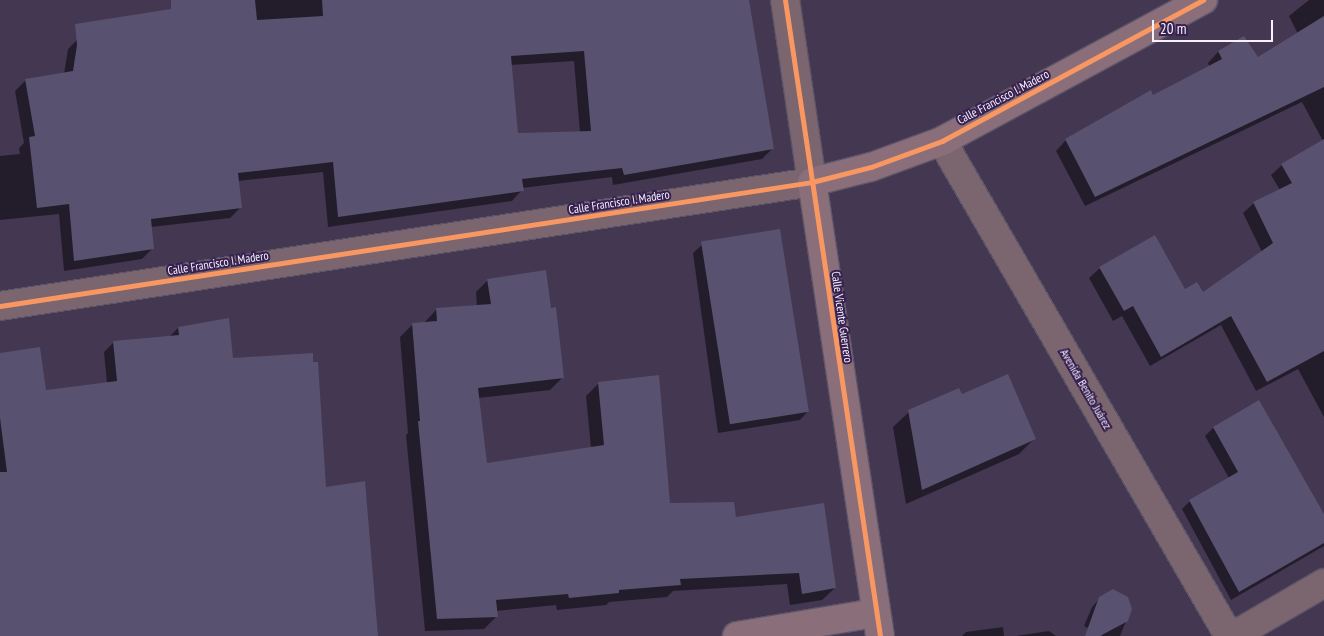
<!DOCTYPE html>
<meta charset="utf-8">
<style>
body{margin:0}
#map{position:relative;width:1324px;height:636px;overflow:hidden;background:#433751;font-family:"PT Sans Narrow",sans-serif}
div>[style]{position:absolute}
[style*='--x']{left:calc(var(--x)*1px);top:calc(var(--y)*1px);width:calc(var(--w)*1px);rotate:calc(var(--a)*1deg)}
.shadow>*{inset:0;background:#0007}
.building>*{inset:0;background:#58516f;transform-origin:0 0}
.roads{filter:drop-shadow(1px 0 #5c5467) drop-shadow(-1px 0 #5c5467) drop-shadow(0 1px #5c5467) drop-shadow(0 -1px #5c5467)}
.street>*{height:28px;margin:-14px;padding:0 14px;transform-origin:14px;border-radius:14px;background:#7b656e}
.secondary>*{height:28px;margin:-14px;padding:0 14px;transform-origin:14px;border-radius:14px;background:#8a6e79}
.cycleway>*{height:5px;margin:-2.5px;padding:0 2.5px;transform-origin:2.5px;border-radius:2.5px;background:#f99763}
span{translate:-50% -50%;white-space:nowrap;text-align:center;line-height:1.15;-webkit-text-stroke:4px #372150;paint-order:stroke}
.street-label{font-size:12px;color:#f6f1fe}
.scale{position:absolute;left:1152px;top:20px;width:121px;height:22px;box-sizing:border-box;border:2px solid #f6f1fe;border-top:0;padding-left:6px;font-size:15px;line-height:18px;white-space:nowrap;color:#f6f1fe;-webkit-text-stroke:4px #372150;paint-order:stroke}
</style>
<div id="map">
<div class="shadow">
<div style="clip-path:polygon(evenodd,195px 0,748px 0,773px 148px,762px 159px,613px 185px,612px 177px,522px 188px,522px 190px,512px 201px,328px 227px,323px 172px,238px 181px,240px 208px,230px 218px,151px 227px,153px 248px,142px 259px,64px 271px,59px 214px,0 220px,0 156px,20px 154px,19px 148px,24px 143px,15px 91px,25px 81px,64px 74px,68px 49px,79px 38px,197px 24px,195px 0,574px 61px,580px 133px,517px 134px,510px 65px,574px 61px)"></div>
<div style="clip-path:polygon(1309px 0,1324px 0,1324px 417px,1298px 369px,1256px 391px,1221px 325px,1150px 366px,1122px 316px,1113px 321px,1089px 278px,1100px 268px,1203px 294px,1262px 252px,1243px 213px,1254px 203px,1280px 190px,1271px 175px,1282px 165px,1323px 141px,1302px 102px,1085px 206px,1056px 151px,1066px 140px,1210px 67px,1208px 63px,1218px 52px,1244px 38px,1257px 59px,1298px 34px,1289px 16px)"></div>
<div style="clip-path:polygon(702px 245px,808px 411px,800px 420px,718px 433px,693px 253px)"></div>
<div style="clip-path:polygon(488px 280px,562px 378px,550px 390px,478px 398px,486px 465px,591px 448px,586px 396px,599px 383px,669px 505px,735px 518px,835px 588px,822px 600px,790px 605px,787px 584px,673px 591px,667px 597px,609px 602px,606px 605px,557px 610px,556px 605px,496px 611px,496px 617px,484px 629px,425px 631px,406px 435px,408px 433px,400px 337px,413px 324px,424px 323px,436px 310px,477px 307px,476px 292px)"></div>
<div style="clip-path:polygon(178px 328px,232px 359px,325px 488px,375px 636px,0 636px,0 354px,45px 392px,107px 383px,104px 352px,114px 342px,169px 337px)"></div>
<div style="clip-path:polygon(962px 396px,1034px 439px,1019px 454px,906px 504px,893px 427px,909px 412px)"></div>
<div style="clip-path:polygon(1213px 428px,1324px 517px,1324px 546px,1231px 600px,1182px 509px,1190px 501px,1229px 478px,1205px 436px)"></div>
<div style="clip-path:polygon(1100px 598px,1131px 609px,1120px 636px,1103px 636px,1084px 626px,1092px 607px)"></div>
<div style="clip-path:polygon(1003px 627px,1004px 636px,962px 636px,966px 632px)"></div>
<div style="clip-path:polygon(1049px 631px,1056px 636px,1016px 636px)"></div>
</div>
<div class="building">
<div style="clip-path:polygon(evenodd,171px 0,255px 0,257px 20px,323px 16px,322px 0,749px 0,774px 149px,624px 175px,622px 168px,522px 179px,524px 191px,338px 217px,333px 162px,238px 173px,242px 208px,151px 219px,154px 249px,74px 261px,69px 204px,37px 208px,29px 137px,35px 136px,25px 79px,73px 71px,77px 45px,75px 24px,171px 9px,171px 0,584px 51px,591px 131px,518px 133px,511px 56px,584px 51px)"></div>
<div style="clip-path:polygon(1324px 16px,1324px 87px,1095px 197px,1065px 139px,1151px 90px,1153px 95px,1222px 59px,1218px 51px,1244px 36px,1258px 57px)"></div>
<div style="clip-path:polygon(1324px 139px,1324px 351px,1267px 382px,1231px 316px,1161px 357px,1133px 306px,1124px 311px,1099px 267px,1155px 235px,1185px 289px,1197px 282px,1203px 292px,1273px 243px,1253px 202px,1292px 183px,1281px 164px)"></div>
<div style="left:780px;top:229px;width:185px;height:80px;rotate:81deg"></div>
<div style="clip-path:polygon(546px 270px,551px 308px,556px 307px,564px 378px,478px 388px,487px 463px,604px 445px,598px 382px,659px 375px,670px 503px,734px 502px,736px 517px,824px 503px,836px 588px,802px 594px,799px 573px,680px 579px,681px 585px,619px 590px,619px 593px,569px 598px,568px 594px,496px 600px,498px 617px,437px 619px,418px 421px,420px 421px,412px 323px,437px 321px,436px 308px,491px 304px,487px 279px)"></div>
<div style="clip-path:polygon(229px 318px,233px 358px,313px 353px,313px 362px,318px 362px,326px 487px,365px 481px,378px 636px,0 636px,0 472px,7px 472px,0 418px,0 353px,40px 347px,46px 390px,117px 381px,113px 341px,179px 335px,178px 327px)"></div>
<div style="clip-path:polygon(1008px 374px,1036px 439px,922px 490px,908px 410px,959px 388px,962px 394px)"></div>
<div style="clip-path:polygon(1259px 400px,1324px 514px,1324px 543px,1239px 592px,1189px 500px,1238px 472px,1213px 427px)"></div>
<div style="clip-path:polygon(1113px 589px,1128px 597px,1132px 609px,1128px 621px,1100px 636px,1085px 636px,1099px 597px)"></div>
</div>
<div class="roads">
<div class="street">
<div style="--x:942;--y:141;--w:572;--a:59.89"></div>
<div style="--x:0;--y:306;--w:821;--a:-8.68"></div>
<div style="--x:812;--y:182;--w:184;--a:-98.4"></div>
<div style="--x:1233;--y:636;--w:105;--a:-30.2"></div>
</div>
<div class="secondary">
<div style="--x:737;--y:636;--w:140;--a:-9.5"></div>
<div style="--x:880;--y:636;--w:459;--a:-98.5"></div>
<div style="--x:812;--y:182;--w:61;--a:-14.3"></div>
<div style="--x:871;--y:167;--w:76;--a:-20.1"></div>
<div style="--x:942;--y:141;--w:297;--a:-28.4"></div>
</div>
</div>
<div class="cycleway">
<div style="--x:785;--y:0;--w:643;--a:81.5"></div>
<div style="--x:0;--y:306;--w:821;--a:-8.68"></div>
<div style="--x:812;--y:182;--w:61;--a:-14.3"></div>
<div style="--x:871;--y:167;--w:76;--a:-20.1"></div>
<div style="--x:942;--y:141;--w:297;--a:-28.4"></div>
</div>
<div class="street-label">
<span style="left:1003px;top:97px;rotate:-28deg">Calle Francisco I. Madero</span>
<span style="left:619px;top:202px;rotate:-9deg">Calle Francisco I. Madero</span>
<span style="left:218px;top:263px;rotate:-9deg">Calle Francisco I. Madero</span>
<span style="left:842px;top:317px;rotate:82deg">Calle Vicente Guerrero</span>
<span style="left:1086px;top:389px;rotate:60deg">Avenida Benito Juárez</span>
</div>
<div class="scale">20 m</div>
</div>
